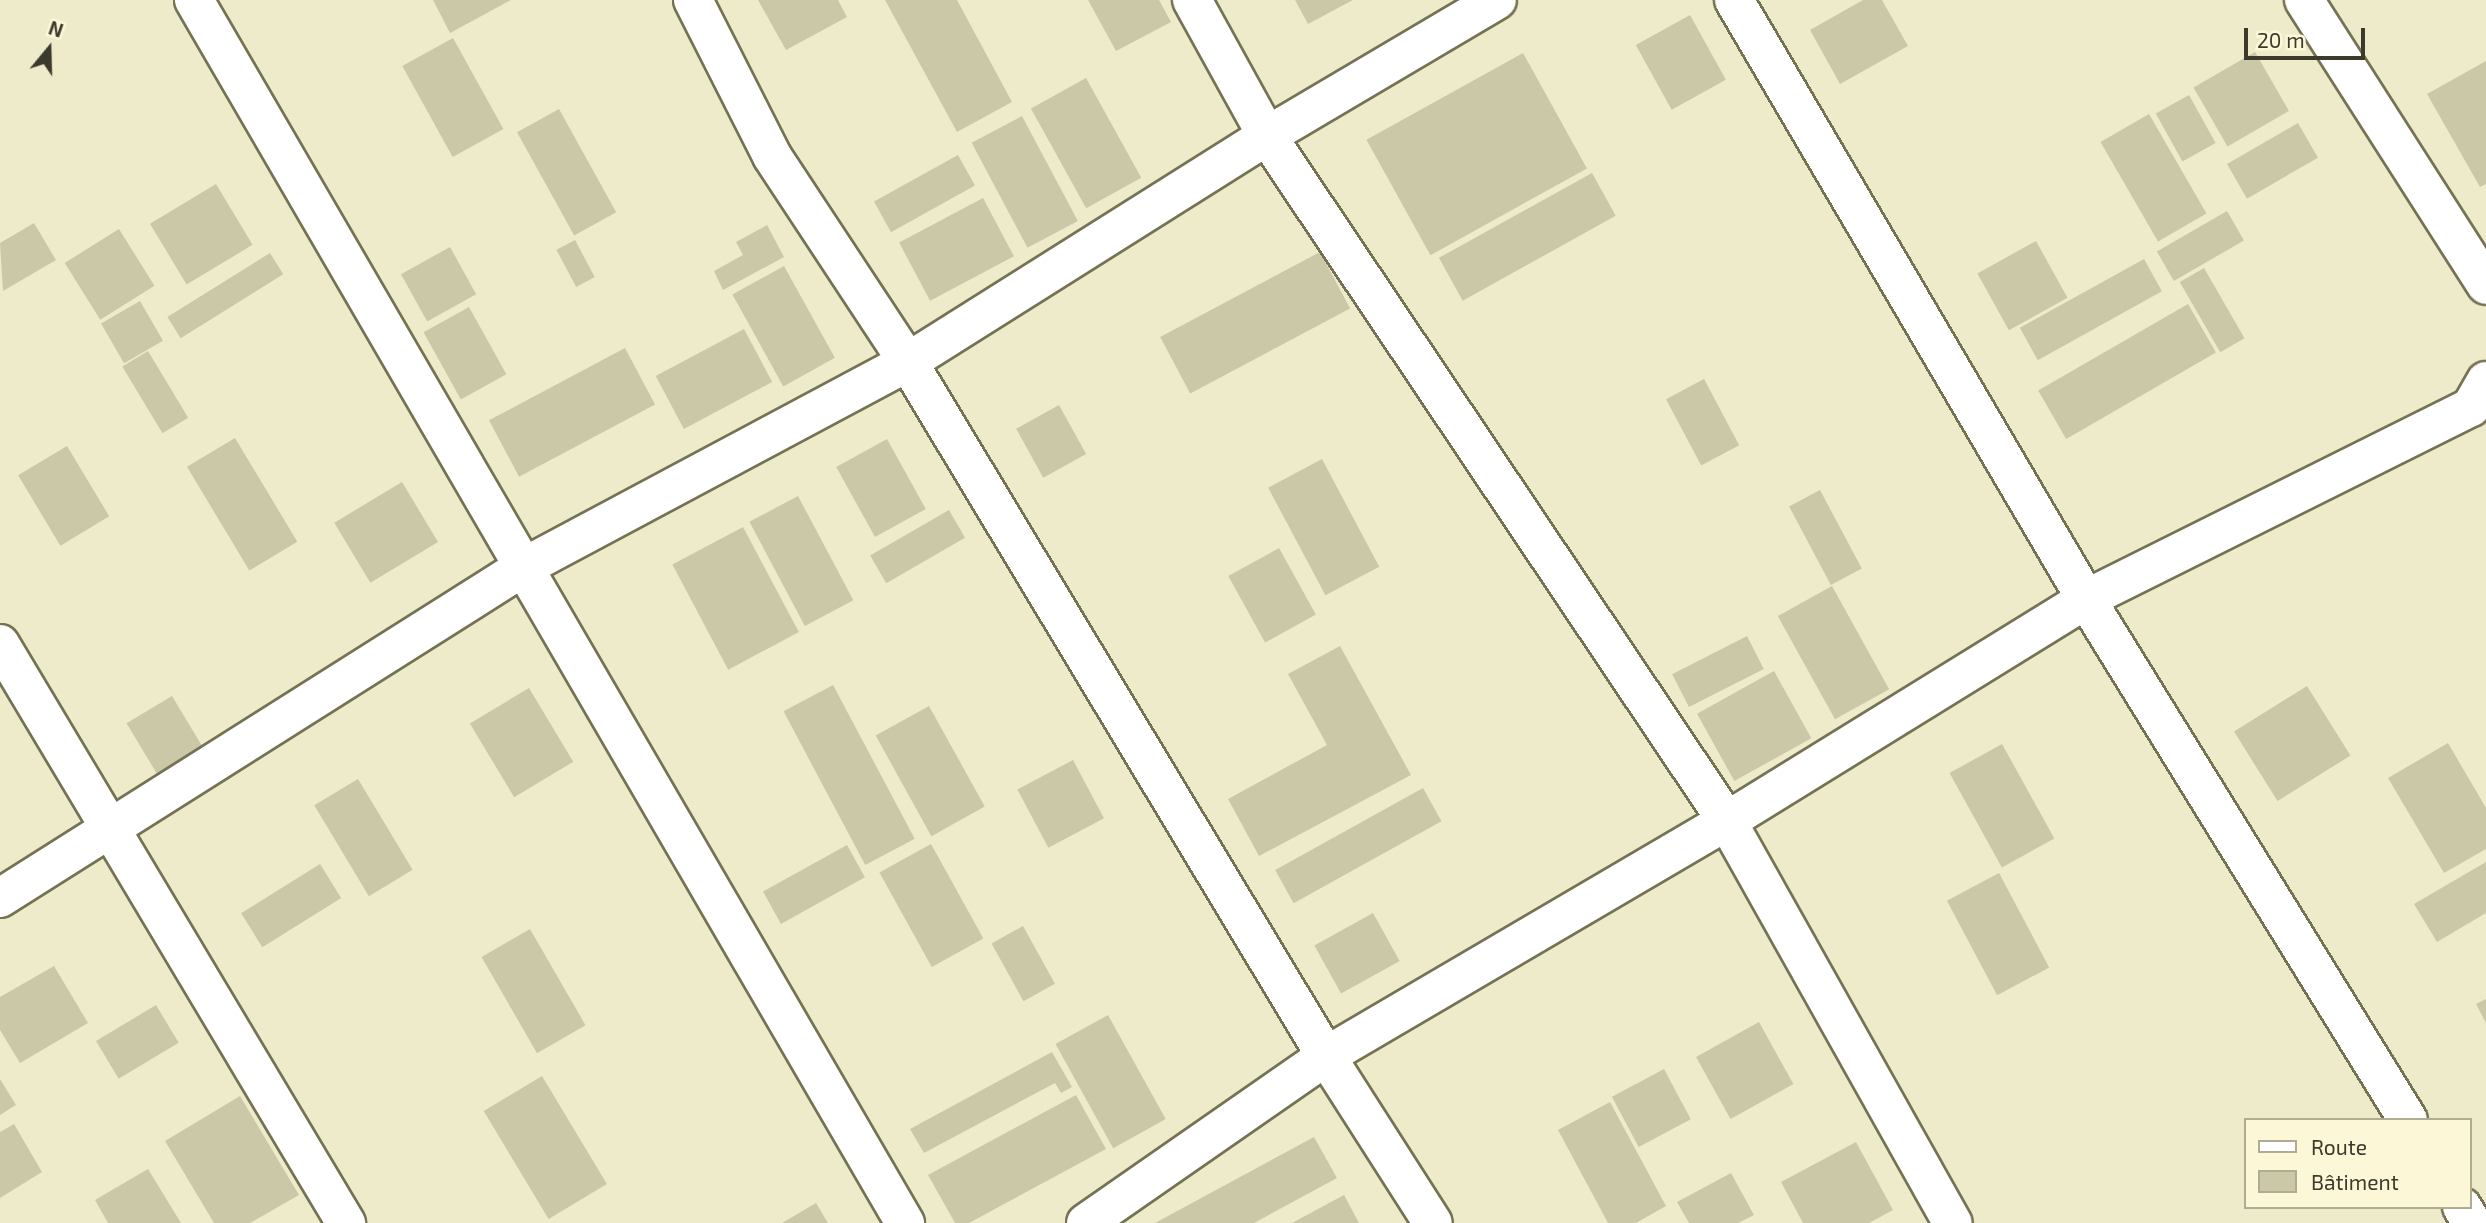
<!DOCTYPE html>
<meta charset="utf-8">
<style>
body{margin:0}
#map{position:relative;width:2486px;height:1223px;overflow:hidden;background:#eeebca;font-family:"Exo 2",sans-serif}
div>[style]{position:absolute}
[style*='--x']{left:calc(var(--x)*1px);top:calc(var(--y)*1px);width:calc(var(--w)*1px);rotate:calc(var(--a)*1deg)}
.building>*{inset:0;background:#cbc8a8;transform-origin:0 0}
.roads{filter:drop-shadow(2px 0 #757254) drop-shadow(-2px 0 #757254) drop-shadow(0 2px #757254) drop-shadow(0 -2px #757254)}
.street>*{height:38px;margin:-19px;padding:0 19px;transform-origin:19px;border-radius:19px;background:#fff}
span{translate:-50% -50%;white-space:nowrap;text-align:center;line-height:1.15;-webkit-text-stroke:5px #fcf8d7;paint-order:stroke}
.legend{position:absolute;left:2244px;top:1118px;width:228px;height:91px;box-sizing:border-box;background:#fcf8d7;border:2px solid #afac93;margin:0;padding:9px 12px;list-style:none;font-size:21px;color:#3c3a2d}
.legend li{display:flex;align-items:center;gap:14px;height:35px}
.legend b{width:35px;border:2px solid #afac93}
.north{position:absolute;left:14px;top:14px;width:70px;height:70px;-webkit-text-stroke:5px #fcf8d7;paint-order:stroke;rotate:19deg;font-size:19px;font-weight:700;line-height:28px;text-align:center;color:#3c3a2d}
.north::after{content:'';display:block;margin:auto;width:24px;height:32px;background:#3c3a2d;clip-path:polygon(50% 0,100% 100%,50% 72%,0 100%)}
.scale{position:absolute;left:2244px;top:28px;width:121px;height:32px;box-sizing:border-box;border:4px solid #3c3a2d;border-top:0;padding-left:9px;font-size:21px;line-height:24px;white-space:nowrap;color:#3c3a2d;-webkit-text-stroke:5px #fcf8d7;paint-order:stroke}
</style>
<div id="map">
<div class="building">
<div style="clip-path:polygon(433px 0,511px 0,450px 33px)"></div>
<div style="clip-path:polygon(758px 0,838px 0,847px 17px,786px 50px)"></div>
<div style="clip-path:polygon(885px 0,957px 0,1012px 102px,957px 132px)"></div>
<div style="clip-path:polygon(1088px 0,1159px 0,1171px 22px,1116px 51px)"></div>
<div style="clip-path:polygon(1295px 0,1353px 0,1308px 24px)"></div>
<div style="clip-path:polygon(1863px 0,1882px 0,1908px 46px,1840px 84px,1810px 30px)"></div>
<div style="left:1690px;top:15px;width:74px;height:62px;rotate:61deg"></div>
<div style="left:453px;top:38px;width:104px;height:58px;rotate:61deg"></div>
<div style="left:2255px;top:52px;width:68px;height:71px;rotate:60deg"></div>
<div style="left:1523px;top:53px;width:132px;height:179px;rotate:61deg"></div>
<div style="clip-path:polygon(2486px 61px,2486px 184px,2480px 187px,2427px 94px)"></div>
<div style="left:1086px;top:78px;width:114px;height:63px;rotate:61deg"></div>
<div style="left:2189px;top:95px;width:55px;height:38px;rotate:61deg"></div>
<div style="left:559px;top:109px;width:118px;height:48px;rotate:61deg"></div>
<div style="left:2149px;top:114px;width:115px;height:56px;rotate:60deg"></div>
<div style="left:1022px;top:116px;width:119px;height:57px;rotate:62deg"></div>
<div style="left:2298px;top:123px;width:40px;height:82px;rotate:60deg"></div>
<div style="left:958px;top:155px;width:35px;height:96px;rotate:61deg"></div>
<div style="left:1592px;top:173px;width:49px;height:175px;rotate:61deg"></div>
<div style="left:216px;top:184px;width:71px;height:77px;rotate:59deg"></div>
<div style="left:983px;top:198px;width:66px;height:95px;rotate:62deg"></div>
<div style="left:2227px;top:211px;width:34px;height:81px;rotate:60deg"></div>
<div style="clip-path:polygon(34px 223px,56px 260px,3px 291px,0 243px)"></div>
<div style="clip-path:polygon(767px 225px,784px 257px,723px 290px,714px 271px,743px 255px,736px 242px)"></div>
<div style="left:119px;top:229px;width:67px;height:64px;rotate:58deg"></div>
<div style="left:575px;top:240px;width:42px;height:21px;rotate:62deg"></div>
<div style="left:2036px;top:241px;width:65px;height:67px;rotate:61deg"></div>
<div style="left:450px;top:247px;width:54px;height:56px;rotate:61deg"></div>
<div style="left:1320px;top:252px;width:64px;height:181px;rotate:62deg"></div>
<div style="left:270px;top:253px;width:25px;height:121px;rotate:58deg"></div>
<div style="left:2144px;top:259px;width:37px;height:142px;rotate:61deg"></div>
<div style="left:784px;top:266px;width:105px;height:59px;rotate:61deg"></div>
<div style="left:2204px;top:268px;width:81px;height:28px;rotate:60deg"></div>
<div style="left:140px;top:301px;width:46px;height:45px;rotate:60deg"></div>
<div style="left:2188px;top:304px;width:56px;height:173px;rotate:60deg"></div>
<div style="left:469px;top:307px;width:77px;height:52px;rotate:61deg"></div>
<div style="left:744px;top:329px;width:60px;height:100px;rotate:62deg"></div>
<div style="left:625px;top:348px;width:64px;height:154px;rotate:62deg"></div>
<div style="left:148px;top:351px;width:78px;height:30px;rotate:59deg"></div>
<div style="left:1704px;top:379px;width:75px;height:43px;rotate:62deg"></div>
<div style="left:1059px;top:405px;width:56px;height:49px;rotate:61deg"></div>
<div style="left:235px;top:438px;width:121px;height:56px;rotate:59deg"></div>
<div style="left:887px;top:439px;width:80px;height:58px;rotate:61deg"></div>
<div style="left:67px;top:446px;width:82px;height:57px;rotate:59deg"></div>
<div style="left:1322px;top:459px;width:122px;height:61px;rotate:62deg"></div>
<div style="left:402px;top:482px;width:70px;height:79px;rotate:59deg"></div>
<div style="left:1820px;top:490px;width:89px;height:35px;rotate:62deg"></div>
<div style="left:798px;top:496px;width:118px;height:55px;rotate:62deg"></div>
<div style="left:949px;top:510px;width:32px;height:91px;rotate:60deg"></div>
<div style="left:743px;top:527px;width:119px;height:80px;rotate:62deg"></div>
<div style="left:1279px;top:548px;width:76px;height:58px;rotate:61deg"></div>
<div style="left:1832px;top:586px;width:118px;height:62px;rotate:61deg"></div>
<div style="left:1747px;top:636px;width:37px;height:84px;rotate:63deg"></div>
<div style="clip-path:polygon(1340px 646px,1411px 775px,1259px 856px,1228px 799px,1327px 745px,1288px 674px)"></div>
<div style="left:1774px;top:671px;width:77px;height:88px;rotate:61deg"></div>
<div style="left:833px;top:685px;width:174px;height:56px;rotate:62deg"></div>
<div style="left:2307px;top:686px;width:82px;height:86px;rotate:58deg"></div>
<div style="left:529px;top:688px;width:86px;height:69px;rotate:59deg"></div>
<div style="left:172px;top:696px;width:61px;height:53px;rotate:59deg"></div>
<div style="left:929px;top:706px;width:115px;height:61px;rotate:61deg"></div>
<div style="clip-path:polygon(2448px 743px,2486px 808px,2486px 849px,2444px 873px,2388px 778px)"></div>
<div style="left:2002px;top:744px;width:108px;height:60px;rotate:61deg"></div>
<div style="left:1073px;top:760px;width:66px;height:63px;rotate:62deg"></div>
<div style="left:358px;top:779px;width:106px;height:51px;rotate:59deg"></div>
<div style="left:1423px;top:788px;width:38px;height:169px;rotate:61deg"></div>
<div style="left:931px;top:844px;width:108px;height:59px;rotate:61deg"></div>
<div style="left:847px;top:845px;width:37px;height:96px;rotate:61deg"></div>
<div style="clip-path:polygon(2486px 862px,2486px 913px,2437px 942px,2414px 904px)"></div>
<div style="left:320px;top:864px;width:40px;height:93px;rotate:58deg"></div>
<div style="left:1999px;top:873px;width:107px;height:59px;rotate:62deg"></div>
<div style="left:1373px;top:913px;width:55px;height:67px;rotate:61deg"></div>
<div style="left:1023px;top:926px;width:66px;height:36px;rotate:61deg"></div>
<div style="left:530px;top:929px;width:111px;height:56px;rotate:60deg"></div>
<div style="clip-path:polygon(54px 966px,88px 1023px,20px 1063px,0 1030px,0 997px)"></div>
<div style="clip-path:polygon(2486px 999px,2486px 1023px,2476px 1004px)"></div>
<div style="left:156px;top:1005px;width:44px;height:70px;rotate:59deg"></div>
<div style="left:1108px;top:1015px;width:119px;height:60px;rotate:61deg"></div>
<div style="left:1759px;top:1022px;width:71px;height:72px;rotate:61deg"></div>
<div style="clip-path:polygon(1052px 1052px,1072px 1087px,1061px 1093px,1055px 1083px,924px 1153px,910px 1129px)"></div>
<div style="left:1664px;top:1069px;width:57px;height:59px;rotate:62deg"></div>
<div style="left:542px;top:1076px;width:126px;height:68px;rotate:59deg"></div>
<div style="clip-path:polygon(0 1079px,16px 1105px,0 1115px)"></div>
<div style="clip-path:polygon(1076px 1095px,1106px 1149px,969px 1223px,955px 1223px,928px 1175px)"></div>
<div style="clip-path:polygon(240px 1096px,299px 1195px,250px 1223px,214px 1223px,165px 1141px)"></div>
<div style="clip-path:polygon(1610px 1102px,1666px 1206px,1636px 1223px,1608px 1223px,1558px 1130px)"></div>
<div style="clip-path:polygon(14px 1124px,42px 1172px,0 1198px,0 1132px)"></div>
<div style="clip-path:polygon(1314px 1137px,1337px 1178px,1254px 1223px,1155px 1223px)"></div>
<div style="clip-path:polygon(1856px 1142px,1893px 1210px,1869px 1223px,1803px 1223px,1781px 1182px)"></div>
<div style="clip-path:polygon(148px 1169px,181px 1223px,108px 1223px,95px 1200px)"></div>
<div style="clip-path:polygon(1731px 1173px,1754px 1215px,1738px 1223px,1689px 1223px,1677px 1202px)"></div>
<div style="clip-path:polygon(1344px 1195px,1359px 1223px,1292px 1223px)"></div>
<div style="clip-path:polygon(816px 1203px,828px 1223px,782px 1223px)"></div>
</div>
<div class="roads">
<div class="street">
<div style="--x:194;--y:0;--w:1415;--a:59.83"></div>
<div style="--x:693;--y:0;--w:175;--a:63.1"></div>
<div style="--x:772;--y:156;--w:247;--a:56.6"></div>
<div style="--x:908;--y:362;--w:810;--a:58.94"></div>
<div style="--x:1326;--y:1056;--w:198;--a:57.4"></div>
<div style="--x:1192;--y:0;--w:155;--a:61.1"></div>
<div style="--x:1267;--y:136;--w:825;--a:56.12"></div>
<div style="--x:1727;--y:821;--w:461;--a:60.7"></div>
<div style="--x:1734;--y:0;--w:695;--a:59.56"></div>
<div style="--x:2086;--y:599;--w:612;--a:58.28"></div>
<div style="--x:2304;--y:0;--w:338;--a:57.4"></div>
<div style="--x:0;--y:644;--w:675;--a:59.14"></div>
<div style="--x:0;--y:898;--w:618;--a:-32.3"></div>
<div style="--x:522;--y:568;--w:438;--a:-28.1"></div>
<div style="--x:908;--y:362;--w:424;--a:-32.2"></div>
<div style="--x:1267;--y:136;--w:267;--a:-30.6"></div>
<div style="--x:2462;--y:1207;--w:19;--a:58"></div>
<div style="--x:1086;--y:1223;--w:292;--a:-34.8"></div>
<div style="--x:1326;--y:1056;--w:465;--a:-30.4"></div>
<div style="--x:1727;--y:821;--w:422;--a:-31.7"></div>
<div style="--x:2086;--y:599;--w:430;--a:-26.5"></div>
<div style="--x:2471;--y:407;--w:30;--a:-60"></div>
</div>
</div>
<ul class="legend">
<li><b style="height:9px;background:#fff"></b>Route</li>
<li><b style="height:19px;background:#cbc8a8"></b>Bâtiment</li>
</ul>
<div class="north">N</div>
<div class="scale">20 m</div>
</div>
